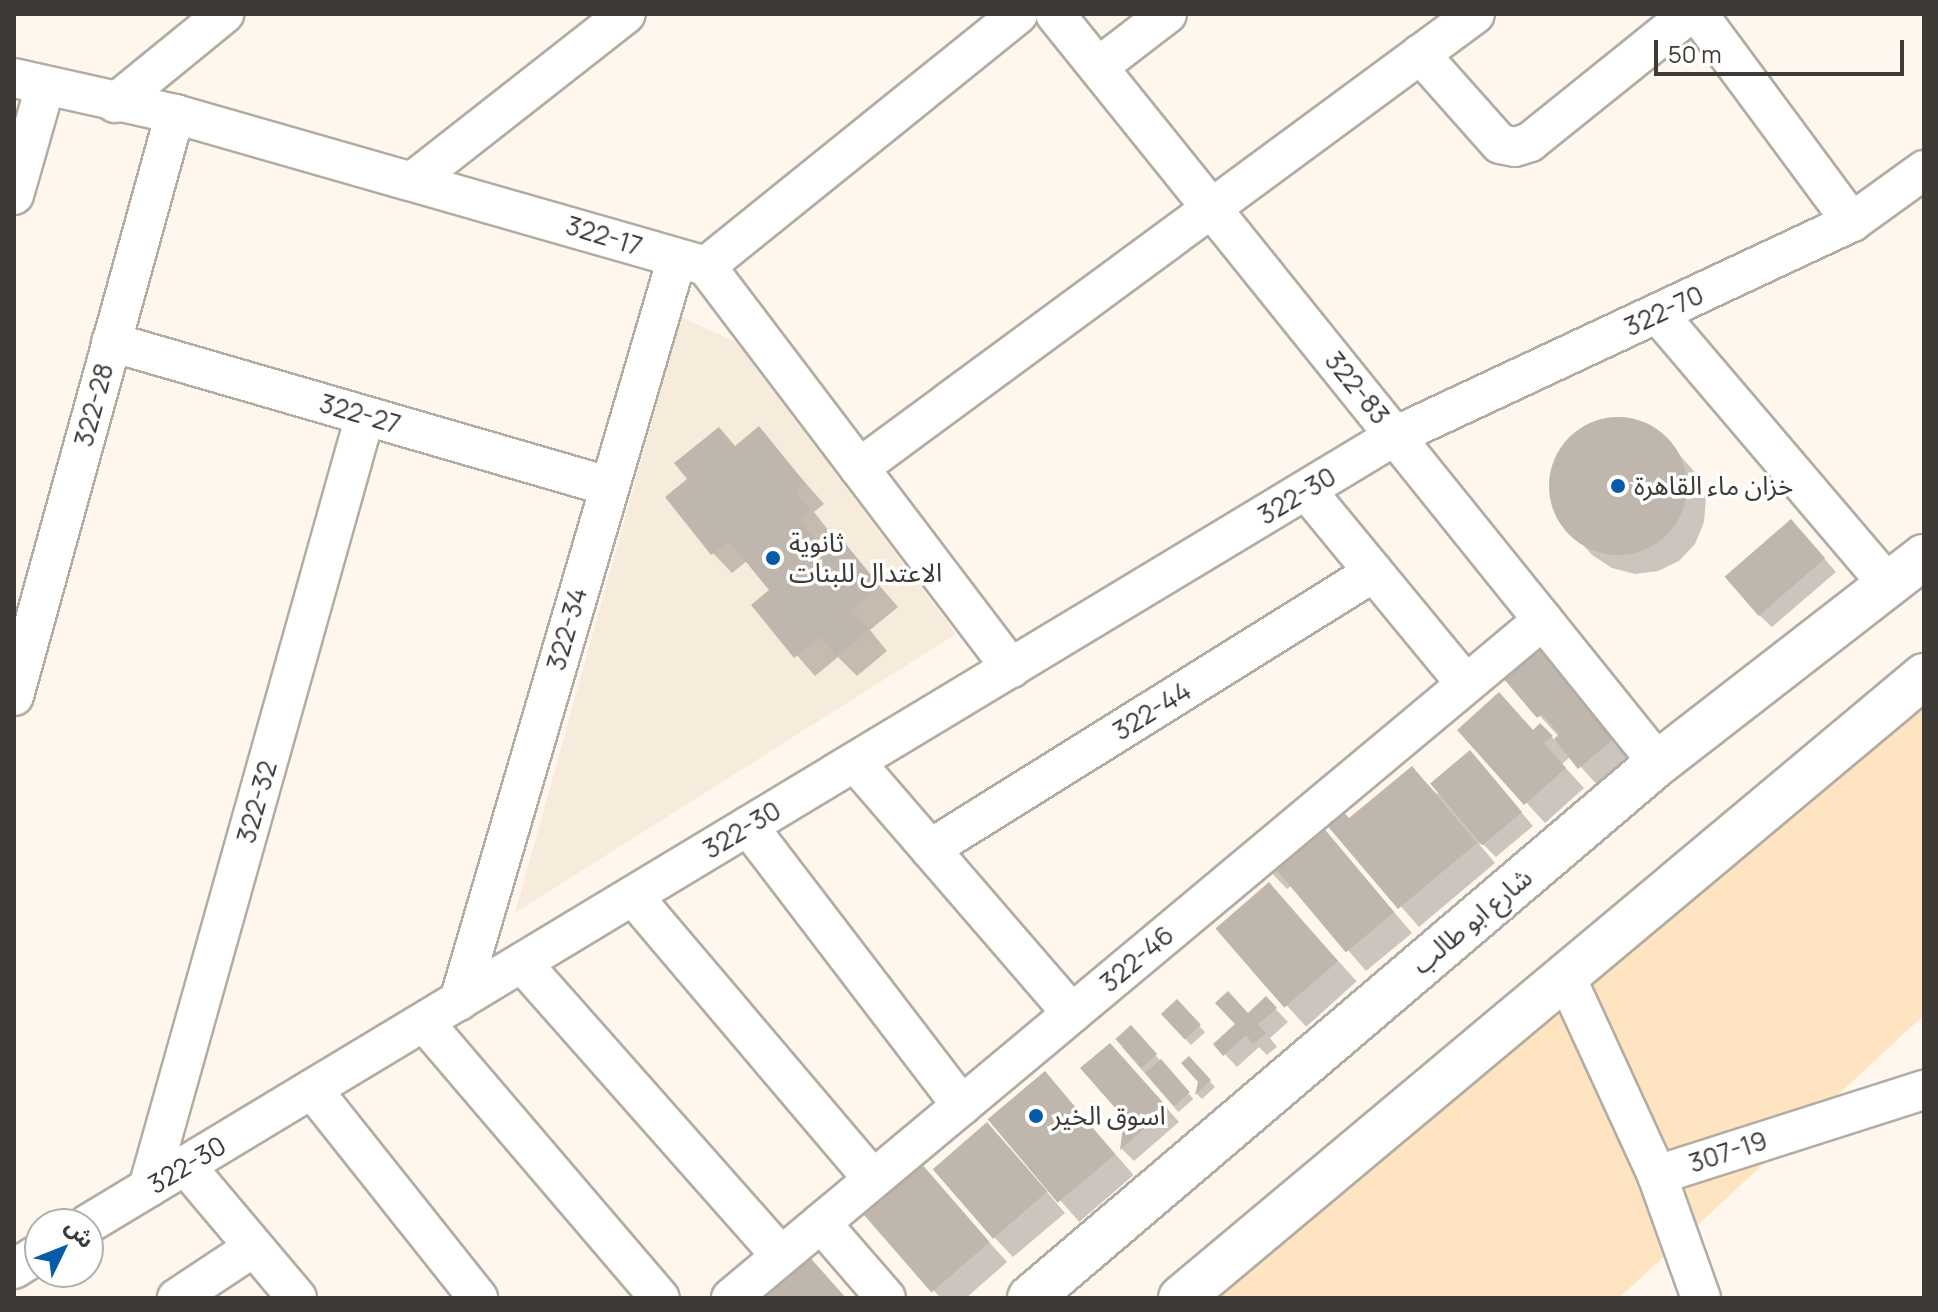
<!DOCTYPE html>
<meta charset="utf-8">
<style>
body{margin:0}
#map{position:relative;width:1938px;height:1312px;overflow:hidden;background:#fff7ed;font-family:Manrope,"Noto Sans Arabic",sans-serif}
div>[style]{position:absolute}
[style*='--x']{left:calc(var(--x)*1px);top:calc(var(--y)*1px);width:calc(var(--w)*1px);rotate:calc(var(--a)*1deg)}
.built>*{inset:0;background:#f7ebdb}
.green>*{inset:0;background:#ffe4c2}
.shadow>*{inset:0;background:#0003;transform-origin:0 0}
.building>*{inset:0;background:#bfb7ae;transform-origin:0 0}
.round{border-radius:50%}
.roads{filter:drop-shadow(2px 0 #b3aca3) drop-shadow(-2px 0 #b3aca3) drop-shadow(0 2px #b3aca3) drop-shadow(0 -2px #b3aca3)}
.street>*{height:38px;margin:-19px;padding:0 19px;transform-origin:19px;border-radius:19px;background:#fff}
.primary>*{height:44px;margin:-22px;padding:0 22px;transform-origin:22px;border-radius:22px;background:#fff}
.dots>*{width:22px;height:22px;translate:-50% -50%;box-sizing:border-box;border:4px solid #fff;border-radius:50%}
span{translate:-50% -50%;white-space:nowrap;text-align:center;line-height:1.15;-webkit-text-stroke:7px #fff;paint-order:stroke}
.street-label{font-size:26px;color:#3e3b37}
.poi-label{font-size:26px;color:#3e3b37}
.left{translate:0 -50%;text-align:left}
.frame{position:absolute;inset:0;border:16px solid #3e3b37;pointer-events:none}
.north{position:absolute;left:24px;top:1208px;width:80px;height:80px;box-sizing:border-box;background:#fff;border:2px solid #b2b1af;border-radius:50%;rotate:47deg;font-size:22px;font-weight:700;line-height:32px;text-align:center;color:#3e3b37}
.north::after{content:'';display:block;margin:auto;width:28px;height:36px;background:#075ba9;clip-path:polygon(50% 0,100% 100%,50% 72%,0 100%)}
.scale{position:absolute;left:1654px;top:40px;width:250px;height:36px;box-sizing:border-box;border:4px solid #3e3b37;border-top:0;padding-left:10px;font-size:24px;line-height:28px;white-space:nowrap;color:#3e3b37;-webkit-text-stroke:6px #fff;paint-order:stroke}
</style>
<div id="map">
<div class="built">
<div style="clip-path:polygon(681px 317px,736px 342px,956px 634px,515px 913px)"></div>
</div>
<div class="green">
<div style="clip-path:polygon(1924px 707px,1924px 1015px,1619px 1298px,1218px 1298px)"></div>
</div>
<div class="shadow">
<div style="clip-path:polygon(1622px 419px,1645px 424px,1664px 437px,1699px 477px,1706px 499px,1704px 522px,1695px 544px,1679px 561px,1658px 571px,1635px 574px,1612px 568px,1592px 555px,1558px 516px,1551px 493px,1552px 470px,1561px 448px,1578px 431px,1599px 421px)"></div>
<div style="clip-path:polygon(758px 429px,824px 504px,814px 512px,829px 531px,818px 540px,826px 551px,840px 540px,898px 607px,870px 630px,887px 651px,857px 676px,838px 657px,815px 676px,753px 605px,772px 590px,748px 560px,732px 573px,713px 553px,736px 447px)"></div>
<div style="clip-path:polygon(1804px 535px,1836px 572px,1772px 627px,1759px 615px)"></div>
<div style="clip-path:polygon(1506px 678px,1641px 751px,1599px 787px,1571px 756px,1562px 764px,1584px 788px,1545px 823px,1460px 730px,1534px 731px,1540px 726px,1555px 740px,1559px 737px)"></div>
<div style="clip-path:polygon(1482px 766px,1533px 826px,1496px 857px,1481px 842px,1479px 844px,1495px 863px,1419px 927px,1328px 823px,1350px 821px,1412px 768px,1437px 794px)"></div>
<div style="clip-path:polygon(1317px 822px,1412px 933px,1366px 971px,1292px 885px,1287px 889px,1265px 866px)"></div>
<div style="left:1269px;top:884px;width:131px;height:68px;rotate:48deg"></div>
<div style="clip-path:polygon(1266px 999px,1288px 1022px,1270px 1038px,1277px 1047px,1267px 1055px,1259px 1047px,1237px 1067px,1215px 1044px)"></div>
<div style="left:1177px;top:1001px;width:42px;height:19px;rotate:48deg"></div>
<div style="left:1137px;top:1034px;width:86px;height:20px;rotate:49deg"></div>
<div style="clip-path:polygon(1123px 1058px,1179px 1122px,1134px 1161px,1122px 1149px,1126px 1117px)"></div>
<div style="clip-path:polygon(1189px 1058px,1215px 1087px,1202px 1099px,1197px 1094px,1200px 1081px)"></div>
<div style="left:1045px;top:1073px;width:135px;height:72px;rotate:49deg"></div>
<div style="clip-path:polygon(1006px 1144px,1065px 1213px,1013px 1257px,994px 1237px)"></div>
<div style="clip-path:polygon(920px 1165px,1007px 1262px,966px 1298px,941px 1298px,933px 1290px)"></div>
</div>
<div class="building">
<div class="round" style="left:1549px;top:417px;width:138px;height:138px"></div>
<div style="clip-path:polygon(759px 426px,806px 484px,796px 492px,811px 511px,800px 520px,825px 549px,840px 537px,880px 586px,852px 610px,869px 630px,836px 657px,820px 637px,794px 658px,751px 605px,769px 590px,729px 541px,711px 555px,665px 497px,687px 479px,674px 463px,719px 427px,735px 446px)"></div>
<div style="left:1791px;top:519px;width:52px;height:88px;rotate:49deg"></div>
<div style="clip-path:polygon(1545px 641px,1623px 731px,1578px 769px,1554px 739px,1559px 734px,1542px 714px,1537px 718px,1503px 678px)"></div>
<div style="clip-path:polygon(1499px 692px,1533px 730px,1540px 723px,1553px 736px,1544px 743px,1566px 768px,1524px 805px,1457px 730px)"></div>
<div style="left:1470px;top:750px;width:81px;height:52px;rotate:50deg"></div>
<div style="clip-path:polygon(1412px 766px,1477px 843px,1398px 909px,1325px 823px,1341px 809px,1349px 818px)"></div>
<div style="left:1317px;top:820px;width:120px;height:63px;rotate:50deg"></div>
<div style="left:1269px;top:882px;width:105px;height:71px;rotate:49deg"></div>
<div style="clip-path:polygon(1228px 991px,1248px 1013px,1266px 996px,1277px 1008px,1258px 1024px,1266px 1033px,1253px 1044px,1246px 1035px,1223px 1056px,1213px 1044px,1235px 1024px,1215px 1003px)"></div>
<div style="left:1177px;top:999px;width:35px;height:22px;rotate:47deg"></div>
<div style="left:1131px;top:1025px;width:39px;height:21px;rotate:48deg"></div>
<div style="clip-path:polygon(1110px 1043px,1168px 1108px,1120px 1150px,1124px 1118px,1080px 1068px)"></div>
<div style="clip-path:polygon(1189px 1056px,1211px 1080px,1195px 1095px,1198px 1082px,1181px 1063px)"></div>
<div style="left:1161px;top:1059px;width:44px;height:21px;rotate:49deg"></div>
<div style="left:1045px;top:1071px;width:109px;height:75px;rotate:50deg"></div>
<div style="left:987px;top:1122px;width:92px;height:72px;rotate:49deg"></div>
<div style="left:920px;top:1162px;width:106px;height:77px;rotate:49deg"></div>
<div style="clip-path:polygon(807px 1254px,846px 1298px,756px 1298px)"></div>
</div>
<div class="roads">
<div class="street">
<div style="--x:1055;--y:14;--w:962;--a:51.16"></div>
<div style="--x:1698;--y:14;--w:259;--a:53.5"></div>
<div style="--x:1420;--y:54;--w:120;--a:48.4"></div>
<div style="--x:1500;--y:144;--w:15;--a:11"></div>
<div style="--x:1515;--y:147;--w:16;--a:-18"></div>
<div style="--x:1530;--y:142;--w:204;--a:-38.8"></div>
<div style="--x:1098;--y:67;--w:87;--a:-37.5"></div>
<div style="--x:14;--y:78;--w:165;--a:12.6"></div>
<div style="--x:175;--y:114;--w:552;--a:15.97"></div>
<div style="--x:706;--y:266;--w:505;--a:52.81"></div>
<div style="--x:115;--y:103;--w:141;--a:-39.2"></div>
<div style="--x:414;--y:180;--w:269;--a:-38.1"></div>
<div style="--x:14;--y:195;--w:112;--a:-74"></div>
<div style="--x:706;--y:266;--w:401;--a:-38.9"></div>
<div style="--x:1658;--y:314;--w:356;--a:49.6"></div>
<div style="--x:111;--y:342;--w:517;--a:16.16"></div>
<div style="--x:859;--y:468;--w:765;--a:-36.39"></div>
<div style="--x:1306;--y:490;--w:251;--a:50.5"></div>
<div style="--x:14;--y:696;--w:604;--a:-74.54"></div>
<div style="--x:855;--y:762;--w:332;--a:49.2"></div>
<div style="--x:748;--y:826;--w:352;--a:52.6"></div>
<div style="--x:930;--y:849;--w:523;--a:-31.96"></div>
<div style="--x:633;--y:896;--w:371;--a:49.7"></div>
<div style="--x:522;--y:963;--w:391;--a:48.5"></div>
<div style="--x:1565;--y:975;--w:220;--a:65.3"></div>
<div style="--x:459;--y:1001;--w:774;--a:-73.65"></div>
<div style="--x:424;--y:1022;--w:363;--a:49.5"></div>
<div style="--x:312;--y:1089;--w:267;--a:51.5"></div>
<div style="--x:185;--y:1165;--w:174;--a:49.9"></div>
<div style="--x:148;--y:1188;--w:802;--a:-74.3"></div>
<div style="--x:821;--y:1223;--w:99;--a:49.1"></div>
<div style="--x:88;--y:1224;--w:1526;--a:-31.09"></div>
<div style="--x:1395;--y:436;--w:505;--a:-25.09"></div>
<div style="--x:1852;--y:222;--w:89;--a:-35.8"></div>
<div style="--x:14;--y:1269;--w:31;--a:-32"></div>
<div style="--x:177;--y:1298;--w:92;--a:-33.5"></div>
<div style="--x:731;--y:1298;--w:1058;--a:-39.86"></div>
<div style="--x:1701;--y:1298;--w:131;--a:-109.7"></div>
<div style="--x:1657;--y:1175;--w:280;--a:-17.7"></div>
</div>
<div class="primary">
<div style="--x:1030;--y:1298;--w:825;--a:-40.43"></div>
<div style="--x:1658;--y:763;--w:336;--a:-37.8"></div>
<div style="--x:1181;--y:1298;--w:969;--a:-39.93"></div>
</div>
</div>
<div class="dots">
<div style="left:1618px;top:486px;background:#075ba9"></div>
<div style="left:773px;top:558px;background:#075ba9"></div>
<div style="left:1036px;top:1116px;background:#075ba9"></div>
</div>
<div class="street-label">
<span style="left:604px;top:236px;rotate:17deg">322-17</span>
<span style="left:1664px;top:311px;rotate:-25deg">322-70</span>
<span style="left:1357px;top:388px;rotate:51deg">322-83</span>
<span style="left:94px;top:405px;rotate:-75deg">322-28</span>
<span style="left:360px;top:414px;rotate:16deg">322-27</span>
<span style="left:1297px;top:496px;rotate:-31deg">322-30</span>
<span style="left:567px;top:629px;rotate:-74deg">322-34</span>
<span style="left:1152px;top:711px;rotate:-32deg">322-44</span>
<span style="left:257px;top:802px;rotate:-74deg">322-32</span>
<span style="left:742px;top:830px;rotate:-31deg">322-30</span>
<span style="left:1472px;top:921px;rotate:-40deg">شارع ابو طالب</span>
<span style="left:1137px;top:959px;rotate:-40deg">322-46</span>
<span style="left:1728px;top:1152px;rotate:-18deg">307-19</span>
<span style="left:187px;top:1165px;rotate:-31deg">322-30</span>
</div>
<div class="poi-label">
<span class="left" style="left:1634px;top:486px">خزان ماء القاهرة</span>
<span class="left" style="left:789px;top:558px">ثانوية<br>الاعتدال للبنات</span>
<span class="left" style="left:1052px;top:1116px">اسوق الخير</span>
</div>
<div class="frame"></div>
<div class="north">ش</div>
<div class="scale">50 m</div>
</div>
